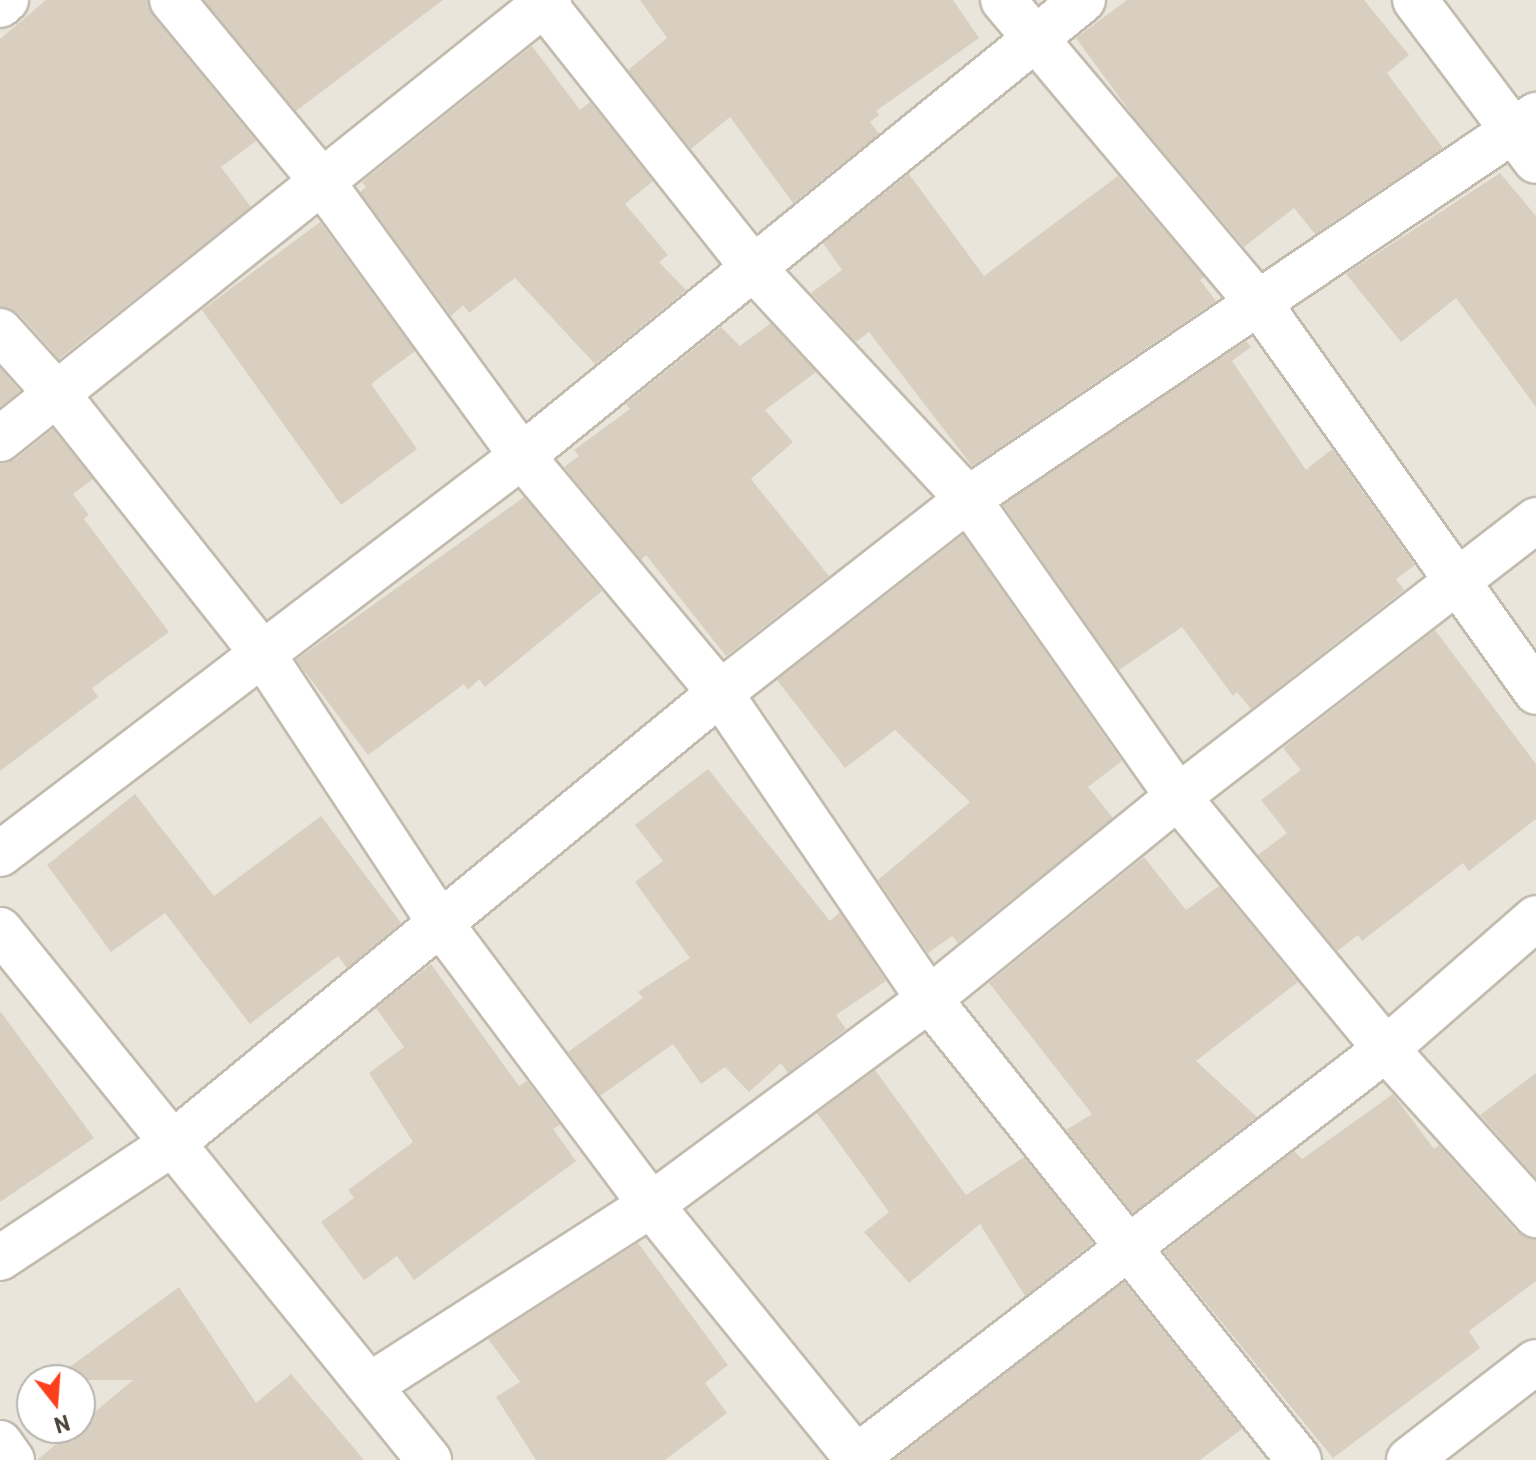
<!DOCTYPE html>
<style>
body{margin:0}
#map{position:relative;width:1536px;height:1460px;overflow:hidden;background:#f6f3ec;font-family:Barlow,sans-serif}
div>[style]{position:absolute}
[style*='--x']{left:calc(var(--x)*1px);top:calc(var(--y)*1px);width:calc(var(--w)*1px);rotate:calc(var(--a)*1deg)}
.residential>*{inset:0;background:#eae5da}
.building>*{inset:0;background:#d8cfc1}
.roads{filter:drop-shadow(2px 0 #c2bbae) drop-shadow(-2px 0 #c2bbae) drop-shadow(0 2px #c2bbae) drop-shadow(0 -2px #c2bbae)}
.street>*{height:44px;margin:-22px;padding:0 22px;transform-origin:22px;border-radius:22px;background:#fff}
span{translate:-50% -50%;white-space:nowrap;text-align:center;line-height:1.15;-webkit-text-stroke:8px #fff;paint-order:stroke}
.north{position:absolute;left:16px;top:1364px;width:80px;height:80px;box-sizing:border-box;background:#fff;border:2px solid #b7b4b0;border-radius:50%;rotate:163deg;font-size:22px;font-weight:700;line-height:32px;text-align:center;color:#4b4439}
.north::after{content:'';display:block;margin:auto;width:28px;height:36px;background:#fc3f1d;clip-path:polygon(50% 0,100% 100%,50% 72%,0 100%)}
</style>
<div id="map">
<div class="residential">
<div style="clip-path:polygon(evenodd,0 0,1536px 0,1536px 1460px,0 1460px,0 0,32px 1380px,80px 1380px,80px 1428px,32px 1428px,32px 1380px)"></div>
</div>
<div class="building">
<div style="clip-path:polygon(46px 0,148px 0,153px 16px,256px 141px,221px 167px,251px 207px,59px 359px,19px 314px,0 307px,0 39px)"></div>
<div style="clip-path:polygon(204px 0,443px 0,296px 111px)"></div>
<div style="clip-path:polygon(640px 0,953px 0,979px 38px,876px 111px,879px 115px,870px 122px,879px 134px,793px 203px,730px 117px,691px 149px,628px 70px,667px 38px)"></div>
<div style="clip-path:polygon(1127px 0,1364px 0,1409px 55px,1387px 73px,1443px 148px,1315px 234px,1294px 208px,1244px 247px,1133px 116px,1076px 38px)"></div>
<div style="clip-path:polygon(532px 46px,580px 110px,590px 102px,653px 181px,625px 204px,668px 255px,659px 262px,686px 290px,595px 364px,515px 278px,469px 313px,463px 305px,451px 316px,360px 192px,366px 187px,362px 182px)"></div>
<div style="clip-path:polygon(1500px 173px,1536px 216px,1536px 407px,1456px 298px,1401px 342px,1346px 274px)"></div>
<div style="clip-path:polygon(909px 174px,984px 276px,1118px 176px,1204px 277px,1200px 280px,1216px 301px,972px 466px,869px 332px,856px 342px,811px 293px,842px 270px,823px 243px)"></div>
<div style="clip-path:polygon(320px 222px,415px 351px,371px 384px,417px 449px,341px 505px,202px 310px)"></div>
<div style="clip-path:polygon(771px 323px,816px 372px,765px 410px,793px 442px,751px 479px,829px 576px,726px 656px,646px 555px,641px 560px,564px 467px,579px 456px,574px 450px,630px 409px,626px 404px,721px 327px,740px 346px)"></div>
<div style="clip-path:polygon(1246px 341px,1251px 347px,1232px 361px,1306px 470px,1332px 449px,1415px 565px,1396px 579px,1404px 590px,1251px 709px,1237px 692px,1233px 696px,1182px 627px,1119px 670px,1003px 505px)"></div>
<div style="clip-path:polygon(0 368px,20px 391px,0 407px)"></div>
<div style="clip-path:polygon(53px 429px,93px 479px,73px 494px,89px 515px,84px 519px,169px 632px,92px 688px,98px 697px,0 771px,0 463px,16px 459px)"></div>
<div style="clip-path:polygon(524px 497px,602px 591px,485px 687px,479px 679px,468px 690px,464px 684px,368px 755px,296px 660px)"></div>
<div style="clip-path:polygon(963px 535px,1122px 761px,1088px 787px,1113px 818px,958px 943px,952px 936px,928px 953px,878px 880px,970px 802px,895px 730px,845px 768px,777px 680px)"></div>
<div style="clip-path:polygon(1435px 630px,1536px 764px,1536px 819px,1469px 871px,1463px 863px,1362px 941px,1358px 935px,1337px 951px,1258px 855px,1287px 833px,1261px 800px,1301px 770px,1283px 748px)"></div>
<div style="clip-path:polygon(708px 769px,830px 921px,840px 912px,886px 981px,836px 1015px,846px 1029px,788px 1073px,781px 1063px,749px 1092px,725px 1067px,701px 1084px,673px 1044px,600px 1096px,568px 1052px,643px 998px,638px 992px,690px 958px,635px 882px,663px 861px,635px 825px)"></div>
<div style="clip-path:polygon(135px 794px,214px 896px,321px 816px,401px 923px,347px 968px,338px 956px,250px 1024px,165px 913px,111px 952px,47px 865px)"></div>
<div style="clip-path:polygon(1144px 857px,1186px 910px,1219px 886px,1298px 982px,1196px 1061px,1257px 1117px,1133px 1213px,1066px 1130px,1092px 1114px,989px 983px)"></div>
<div style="clip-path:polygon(431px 964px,519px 1086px,527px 1081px,560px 1125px,553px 1129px,576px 1161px,414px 1280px,397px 1256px,364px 1280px,321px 1222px,354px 1198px,348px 1190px,413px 1142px,369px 1073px,404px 1047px,376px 1008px)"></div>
<div style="clip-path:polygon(0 1011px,94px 1138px,0 1202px)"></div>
<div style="clip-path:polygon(875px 1070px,966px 1195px,1024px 1157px,1093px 1243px,1025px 1296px,980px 1224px,909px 1283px,864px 1232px,889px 1212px,817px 1113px)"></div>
<div style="clip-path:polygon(1536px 1073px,1536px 1178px,1480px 1115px)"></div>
<div style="clip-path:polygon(1393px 1094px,1434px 1149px,1439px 1145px,1517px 1232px,1536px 1239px,1536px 1281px,1469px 1331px,1480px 1348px,1333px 1458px,1164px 1252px,1294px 1151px,1302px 1159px)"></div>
<div style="clip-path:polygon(638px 1243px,728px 1365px,705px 1383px,727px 1413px,665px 1460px,536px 1460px,496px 1397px,520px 1382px,488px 1339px)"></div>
<div style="clip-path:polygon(1124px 1282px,1242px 1429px,1200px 1460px,894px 1460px)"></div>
<div style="clip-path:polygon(179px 1287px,256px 1403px,291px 1374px,364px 1460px,37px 1460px,133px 1380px,52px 1380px)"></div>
</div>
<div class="roads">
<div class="street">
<div style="--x:172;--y:0;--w:232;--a:50.4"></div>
<div style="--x:320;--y:179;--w:343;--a:53.9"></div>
<div style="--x:522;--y:456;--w:309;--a:50.1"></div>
<div style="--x:720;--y:693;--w:371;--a:55.7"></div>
<div style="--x:929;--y:999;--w:591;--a:51.25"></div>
<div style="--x:541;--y:0;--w:346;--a:51.6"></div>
<div style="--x:756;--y:271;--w:311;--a:47.1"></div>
<div style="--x:968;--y:499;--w:365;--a:54.8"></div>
<div style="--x:1178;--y:797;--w:327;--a:50.5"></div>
<div style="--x:1386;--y:1049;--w:224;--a:47.9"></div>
<div style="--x:1003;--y:0;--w:400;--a:49.9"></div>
<div style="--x:1261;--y:306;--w:474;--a:54.5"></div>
<div style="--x:1415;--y:0;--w:201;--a:53.1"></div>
<div style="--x:0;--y:5;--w:8;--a:-40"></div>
<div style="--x:0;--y:331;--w:85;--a:47.9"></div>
<div style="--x:57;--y:394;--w:330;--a:51.6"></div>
<div style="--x:262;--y:653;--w:325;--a:56.6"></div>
<div style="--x:441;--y:924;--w:351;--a:53.2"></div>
<div style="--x:651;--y:1205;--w:328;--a:50.9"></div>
<div style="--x:0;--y:439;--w:703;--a:-38.65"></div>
<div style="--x:0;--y:854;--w:656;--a:-37.32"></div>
<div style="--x:522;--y:456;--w:723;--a:-39.11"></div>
<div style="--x:0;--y:930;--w:682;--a:51.01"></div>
<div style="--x:0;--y:1258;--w:208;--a:-33.6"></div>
<div style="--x:173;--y:1143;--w:708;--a:-39.44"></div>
<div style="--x:720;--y:693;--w:315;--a:-38"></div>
<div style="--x:968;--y:499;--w:686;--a:-34.06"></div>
<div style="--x:372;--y:1384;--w:331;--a:-32.7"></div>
<div style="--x:651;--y:1205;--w:346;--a:-36.5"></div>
<div style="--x:929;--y:999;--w:321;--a:-39.1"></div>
<div style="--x:1178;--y:797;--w:453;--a:-37.7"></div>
<div style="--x:0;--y:1443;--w:21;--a:55"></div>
<div style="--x:853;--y:1460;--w:673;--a:-37.64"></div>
<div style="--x:1386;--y:1049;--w:199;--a:-41.1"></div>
<div style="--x:1409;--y:1460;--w:160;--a:-37.7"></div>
</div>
</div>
<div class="north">N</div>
</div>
